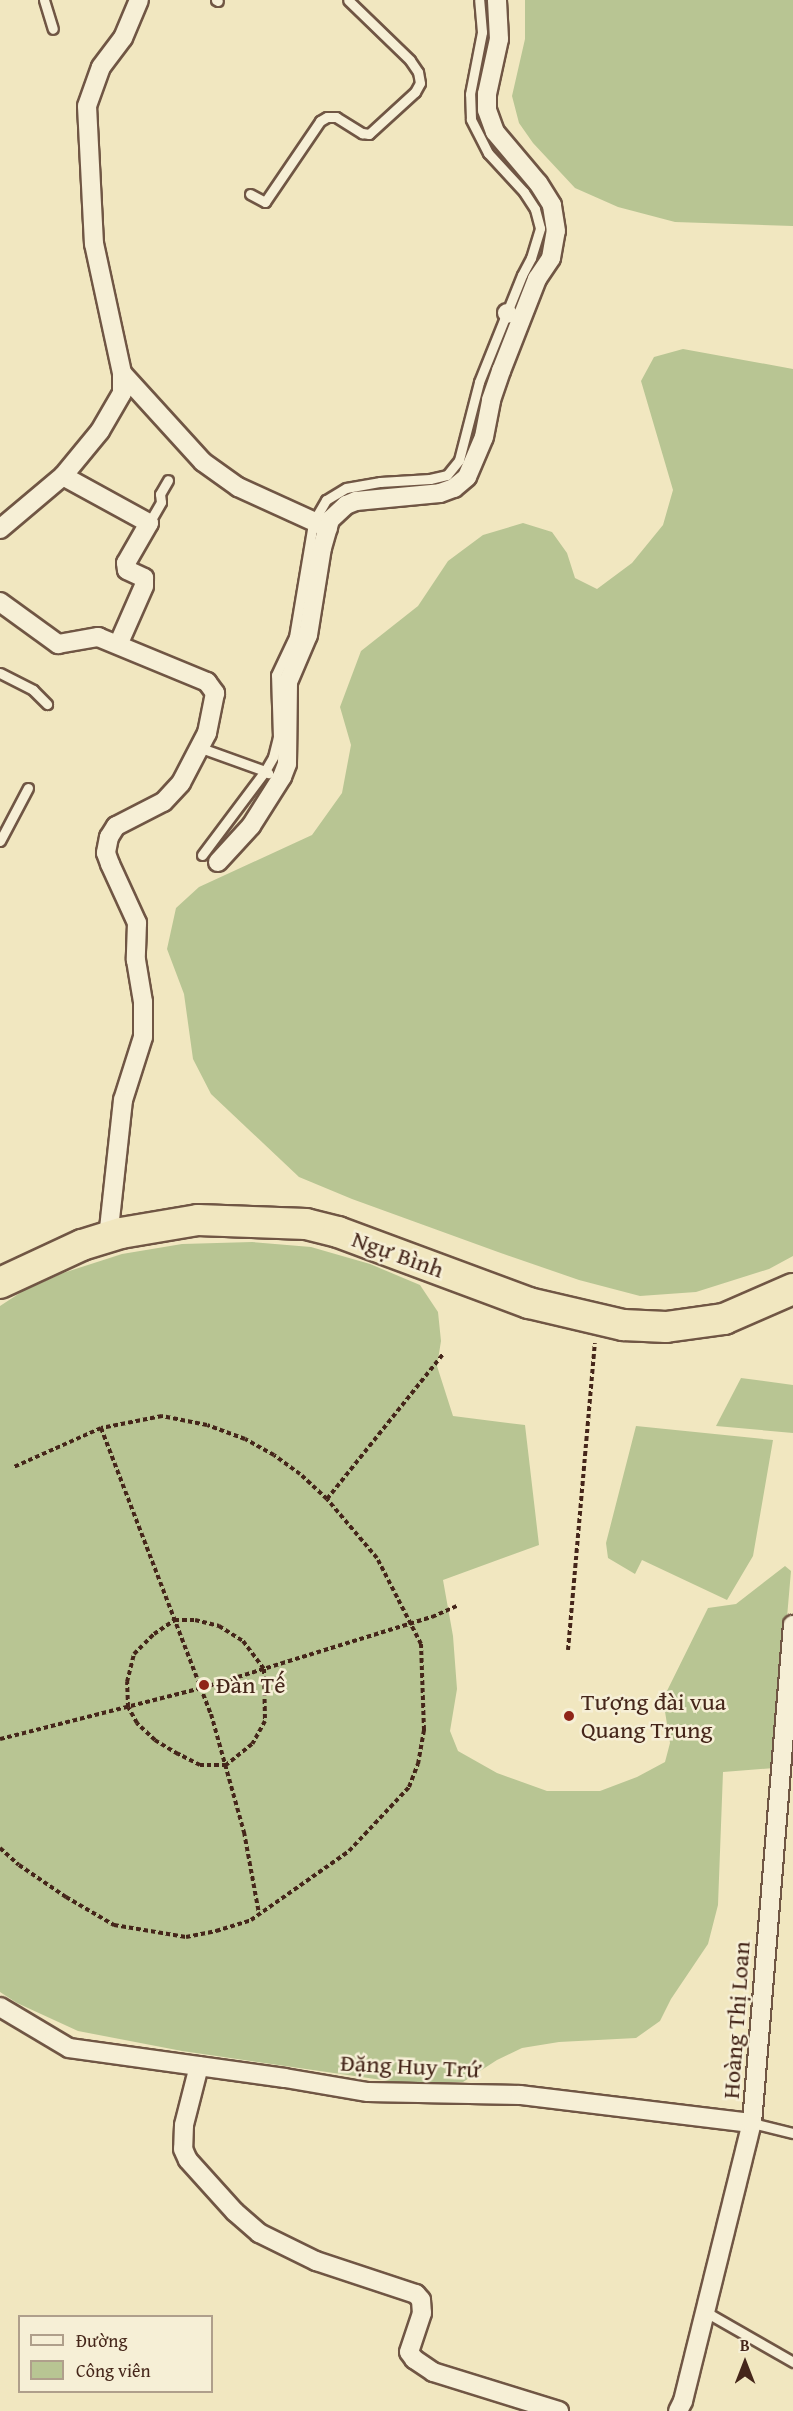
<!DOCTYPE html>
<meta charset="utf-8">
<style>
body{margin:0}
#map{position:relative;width:793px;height:2411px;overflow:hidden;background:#f1e7c0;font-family:"Gentium Book Plus",serif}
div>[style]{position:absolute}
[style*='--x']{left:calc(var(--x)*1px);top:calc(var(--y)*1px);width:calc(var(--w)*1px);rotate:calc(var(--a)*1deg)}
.green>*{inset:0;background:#b8c593}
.path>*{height:4px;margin-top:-2px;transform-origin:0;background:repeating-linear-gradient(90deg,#45261a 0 4.5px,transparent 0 7.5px)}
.roads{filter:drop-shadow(2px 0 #705644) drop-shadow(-2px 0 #705644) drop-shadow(0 2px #705644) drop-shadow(0 -2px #705644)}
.service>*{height:9px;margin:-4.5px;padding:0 4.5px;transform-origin:4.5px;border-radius:4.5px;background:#f6efd6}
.minor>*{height:18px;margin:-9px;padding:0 9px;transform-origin:9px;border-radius:9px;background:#f6efd6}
.trunk>*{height:30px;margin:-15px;padding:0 15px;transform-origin:15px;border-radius:15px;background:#f1e7c0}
.dots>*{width:16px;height:16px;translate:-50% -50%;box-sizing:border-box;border:3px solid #f6efd6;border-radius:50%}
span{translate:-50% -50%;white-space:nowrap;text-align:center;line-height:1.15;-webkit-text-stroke:5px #f6efd6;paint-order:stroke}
.street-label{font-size:24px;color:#45261a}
.poi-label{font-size:24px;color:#45261a}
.left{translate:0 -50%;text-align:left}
.legend{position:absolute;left:18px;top:2315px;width:195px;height:78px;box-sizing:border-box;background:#f6efd6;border:2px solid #af9f8b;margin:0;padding:8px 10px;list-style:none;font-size:18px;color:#45261a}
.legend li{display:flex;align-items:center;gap:12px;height:30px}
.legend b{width:30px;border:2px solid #af9f8b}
.north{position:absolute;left:715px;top:2333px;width:60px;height:60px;-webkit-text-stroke:4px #f6efd6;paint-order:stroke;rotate:0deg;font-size:16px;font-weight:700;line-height:24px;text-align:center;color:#45261a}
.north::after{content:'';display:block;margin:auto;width:21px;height:27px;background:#45261a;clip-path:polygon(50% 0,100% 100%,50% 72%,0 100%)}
</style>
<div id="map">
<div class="green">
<div style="clip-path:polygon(525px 0,793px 0,793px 226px,675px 222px,618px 207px,575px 188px,533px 143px,519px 123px,512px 96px,525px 39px)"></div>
<div style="clip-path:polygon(683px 349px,793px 369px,793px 1256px,769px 1269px,696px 1292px,640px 1296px,579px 1280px,498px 1252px,352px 1199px,299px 1177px,211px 1094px,193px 1059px,184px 994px,167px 949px,176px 908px,199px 887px,312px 835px,342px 793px,351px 745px,340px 707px,361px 651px,418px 606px,448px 561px,483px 535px,523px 523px,552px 532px,567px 553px,575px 578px,597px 589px,632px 563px,663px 525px,673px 490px,641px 381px,654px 357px)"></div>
<div style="clip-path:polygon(252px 1242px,311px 1247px,370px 1264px,420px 1285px,438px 1312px,441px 1341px,437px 1366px,453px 1416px,525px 1425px,539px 1545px,443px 1580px,453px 1636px,457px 1689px,450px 1731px,458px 1751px,497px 1773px,547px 1791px,600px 1791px,637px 1777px,665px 1762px,670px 1743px,663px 1699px,708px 1608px,736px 1604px,785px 1566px,791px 1571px,774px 1768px,723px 1772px,718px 1905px,708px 1944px,671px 1999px,660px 2021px,636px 2038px,559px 2042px,522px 2048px,497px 2060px,463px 2082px,396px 2082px,182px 2051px,78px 2031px,17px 2003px,0 1992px,0 1306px,23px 1291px,63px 1273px,122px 1254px,182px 1244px)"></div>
<div style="clip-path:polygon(741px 1378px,793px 1385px,793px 1433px,716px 1426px)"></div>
<div style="clip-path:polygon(636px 1426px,773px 1440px,753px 1556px,727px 1600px,642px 1560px,635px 1574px,608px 1558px,606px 1543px)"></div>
</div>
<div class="path">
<div style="--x:101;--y:1428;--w:306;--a:69"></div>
<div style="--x:211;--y:1714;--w:123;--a:74.4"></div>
<div style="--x:244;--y:1832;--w:83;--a:79.6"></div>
<div style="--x:327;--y:1499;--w:186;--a:-51.3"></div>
<div style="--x:175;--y:1620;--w:20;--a:0"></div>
<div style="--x:195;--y:1620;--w:25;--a:14"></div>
<div style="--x:219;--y:1626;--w:28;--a:32"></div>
<div style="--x:243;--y:1641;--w:35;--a:53"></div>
<div style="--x:264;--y:1669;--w:52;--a:88.9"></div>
<div style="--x:265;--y:1721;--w:26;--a:119"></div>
<div style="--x:252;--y:1744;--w:33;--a:141"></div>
<div style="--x:226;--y:1765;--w:26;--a:180"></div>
<div style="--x:200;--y:1765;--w:25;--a:-153"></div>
<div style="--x:178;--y:1754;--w:27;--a:-149"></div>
<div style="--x:155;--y:1740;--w:25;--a:-137"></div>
<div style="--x:137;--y:1723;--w:18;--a:-119"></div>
<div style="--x:128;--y:1707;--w:25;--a:-92"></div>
<div style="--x:127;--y:1682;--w:29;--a:-76"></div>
<div style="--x:134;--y:1654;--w:28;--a:-45"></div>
<div style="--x:154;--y:1634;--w:25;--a:-34"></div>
<div style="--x:568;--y:1650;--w:308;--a:-85"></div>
<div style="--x:0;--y:1739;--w:208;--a:-14.2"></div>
<div style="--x:202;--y:1688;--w:241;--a:-17.2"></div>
<div style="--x:432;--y:1617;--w:27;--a:-24"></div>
<div style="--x:0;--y:1848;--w:25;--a:42"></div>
<div style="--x:19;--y:1865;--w:57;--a:34.2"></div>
<div style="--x:66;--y:1897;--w:56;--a:30.3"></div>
<div style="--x:114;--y:1925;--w:73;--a:9.5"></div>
<div style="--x:186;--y:1937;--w:31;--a:-11"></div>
<div style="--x:216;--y:1931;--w:37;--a:-17"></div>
<div style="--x:251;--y:1920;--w:120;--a:-35.1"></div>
<div style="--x:349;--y:1851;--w:88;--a:-46.8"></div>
<div style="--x:409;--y:1787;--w:25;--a:-69"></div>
<div style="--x:418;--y:1764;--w:35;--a:-80"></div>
<div style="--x:424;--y:1730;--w:86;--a:-92"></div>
<div style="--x:421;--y:1644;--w:97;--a:-117.1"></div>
<div style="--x:377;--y:1558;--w:77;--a:-130.3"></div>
<div style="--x:327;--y:1499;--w:37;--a:-137"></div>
<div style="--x:300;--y:1474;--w:32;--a:-144"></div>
<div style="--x:274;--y:1455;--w:33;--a:-151"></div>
<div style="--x:245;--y:1439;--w:40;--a:-159.8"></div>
<div style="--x:207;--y:1425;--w:46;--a:-168.7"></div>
<div style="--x:162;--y:1416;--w:62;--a:168.9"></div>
<div style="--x:101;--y:1428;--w:95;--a:155.9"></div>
</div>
<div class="roads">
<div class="service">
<div style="--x:44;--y:0;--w:30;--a:73"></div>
<div style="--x:216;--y:0;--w:2;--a:27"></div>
<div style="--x:250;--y:194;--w:17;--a:28"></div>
<div style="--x:265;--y:202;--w:98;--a:-55.8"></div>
<div style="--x:320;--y:121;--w:8;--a:-30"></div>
<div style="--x:327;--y:117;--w:9;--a:0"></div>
<div style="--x:336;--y:117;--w:31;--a:32"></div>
<div style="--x:362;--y:133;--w:7;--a:8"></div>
<div style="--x:369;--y:134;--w:62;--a:-42.4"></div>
<div style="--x:415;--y:92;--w:10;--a:-61"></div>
<div style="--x:420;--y:83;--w:11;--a:-100"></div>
<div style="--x:418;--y:72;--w:14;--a:-124"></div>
<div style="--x:410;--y:60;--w:86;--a:-135.9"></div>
<div style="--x:149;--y:523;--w:24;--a:-60"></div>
<div style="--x:161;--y:502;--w:8;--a:-97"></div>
<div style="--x:160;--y:494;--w:16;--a:-60"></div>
<div style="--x:0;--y:673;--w:37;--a:27"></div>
<div style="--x:33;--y:690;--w:20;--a:45"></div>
<div style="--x:201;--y:748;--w:68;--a:19.8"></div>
<div style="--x:265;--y:771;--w:16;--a:-60"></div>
<div style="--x:273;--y:757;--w:21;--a:-76"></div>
<div style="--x:278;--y:737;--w:62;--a:-91.8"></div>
<div style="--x:276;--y:675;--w:42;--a:-64.7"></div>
<div style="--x:294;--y:637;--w:109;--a:-80.5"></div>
<div style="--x:312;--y:530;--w:11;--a:-75"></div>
<div style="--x:315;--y:519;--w:22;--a:-60"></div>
<div style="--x:326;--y:500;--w:23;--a:-31"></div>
<div style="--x:346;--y:488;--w:35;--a:-10"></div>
<div style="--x:380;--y:482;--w:50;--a:-3.4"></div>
<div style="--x:430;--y:479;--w:17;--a:-13"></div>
<div style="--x:447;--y:475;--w:19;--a:-51"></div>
<div style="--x:459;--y:460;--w:81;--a:-75.6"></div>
<div style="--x:479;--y:382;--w:115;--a:-68.1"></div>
<div style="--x:522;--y:275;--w:19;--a:-62"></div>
<div style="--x:531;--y:258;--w:31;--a:-73"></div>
<div style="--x:540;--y:228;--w:20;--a:-105"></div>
<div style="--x:535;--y:209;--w:20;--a:-123"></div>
<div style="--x:524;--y:192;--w:53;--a:-132.7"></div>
<div style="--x:488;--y:153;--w:38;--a:-117"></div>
<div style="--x:471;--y:119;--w:25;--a:-92"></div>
<div style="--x:470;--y:94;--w:63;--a:-79"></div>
<div style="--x:482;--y:32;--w:32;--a:-95"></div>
<div style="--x:0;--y:841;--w:60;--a:-62.2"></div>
<div style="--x:202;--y:855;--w:105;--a:-53.1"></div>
<div style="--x:265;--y:771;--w:4;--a:34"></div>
<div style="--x:752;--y:2123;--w:42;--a:13.7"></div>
<div style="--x:704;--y:2311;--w:103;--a:29.8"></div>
</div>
<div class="minor">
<div style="--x:507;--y:313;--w:1;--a:45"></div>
<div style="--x:122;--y:373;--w:120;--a:47.7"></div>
<div style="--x:203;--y:462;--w:43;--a:35.5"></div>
<div style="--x:238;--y:487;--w:99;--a:24.5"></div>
<div style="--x:63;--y:476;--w:98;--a:28.7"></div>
<div style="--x:149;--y:523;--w:46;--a:119.9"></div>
<div style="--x:126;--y:563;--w:7;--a:82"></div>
<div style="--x:127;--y:570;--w:19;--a:25"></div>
<div style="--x:144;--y:578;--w:8;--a:90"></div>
<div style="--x:144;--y:586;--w:64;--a:113.8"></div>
<div style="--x:0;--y:529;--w:82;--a:-40.1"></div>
<div style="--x:63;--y:476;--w:58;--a:-50.6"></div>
<div style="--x:100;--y:431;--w:44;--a:-59.9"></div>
<div style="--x:122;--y:393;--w:20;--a:-90"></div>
<div style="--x:122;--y:373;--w:132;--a:-102.2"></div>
<div style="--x:94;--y:244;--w:138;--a:-92.9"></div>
<div style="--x:87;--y:106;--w:41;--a:-70.3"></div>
<div style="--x:101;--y:67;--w:36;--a:-53"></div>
<div style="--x:123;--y:38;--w:41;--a:-67.2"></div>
<div style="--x:0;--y:602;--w:72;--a:35.9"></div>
<div style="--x:58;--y:644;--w:41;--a:-9.9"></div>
<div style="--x:98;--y:637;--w:118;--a:22.4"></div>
<div style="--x:207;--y:682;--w:14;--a:54"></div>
<div style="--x:215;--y:693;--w:41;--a:101.3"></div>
<div style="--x:207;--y:733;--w:56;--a:117.5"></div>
<div style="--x:181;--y:783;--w:26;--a:133"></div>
<div style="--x:163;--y:802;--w:53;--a:152.9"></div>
<div style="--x:116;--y:826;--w:13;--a:122"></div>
<div style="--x:109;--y:837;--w:16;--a:101"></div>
<div style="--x:106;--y:853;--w:12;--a:70"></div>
<div style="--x:110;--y:864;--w:65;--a:65.4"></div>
<div style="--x:137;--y:923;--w:37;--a:92"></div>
<div style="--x:136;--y:960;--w:43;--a:80.5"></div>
<div style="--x:143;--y:1002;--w:35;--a:90"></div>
<div style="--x:143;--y:1037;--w:66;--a:107.6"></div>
<div style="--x:123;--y:1100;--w:138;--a:96.2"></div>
<div style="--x:218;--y:862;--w:49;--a:-47.5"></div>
<div style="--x:251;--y:826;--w:58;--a:-57.7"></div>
<div style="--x:282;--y:777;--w:14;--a:-69"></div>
<div style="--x:287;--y:764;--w:82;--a:-89.3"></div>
<div style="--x:288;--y:682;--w:51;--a:-66.9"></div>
<div style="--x:308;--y:635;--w:88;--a:-80.9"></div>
<div style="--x:322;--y:548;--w:29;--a:-74"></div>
<div style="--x:330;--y:520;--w:22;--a:-43"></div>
<div style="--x:346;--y:505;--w:11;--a:-22"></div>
<div style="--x:356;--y:501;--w:84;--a:-5.4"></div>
<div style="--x:440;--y:493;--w:15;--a:-20"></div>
<div style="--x:454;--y:488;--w:17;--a:-40"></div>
<div style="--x:467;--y:477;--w:43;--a:-67"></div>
<div style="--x:484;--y:437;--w:38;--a:-79"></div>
<div style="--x:491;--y:400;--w:31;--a:-71"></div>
<div style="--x:501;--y:371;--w:99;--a:-68.6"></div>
<div style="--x:537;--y:279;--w:25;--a:-56"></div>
<div style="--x:551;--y:258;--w:27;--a:-80"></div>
<div style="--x:556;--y:231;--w:26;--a:-99"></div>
<div style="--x:552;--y:205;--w:26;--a:-122"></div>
<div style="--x:538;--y:183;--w:67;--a:-130.1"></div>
<div style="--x:495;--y:132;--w:23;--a:-110"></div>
<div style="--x:487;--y:110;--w:16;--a:-90"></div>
<div style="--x:487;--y:94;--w:56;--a:-77.7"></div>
<div style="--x:499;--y:39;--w:39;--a:-93"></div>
<div style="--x:0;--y:2007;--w:80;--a:30.7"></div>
<div style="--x:69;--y:2048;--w:218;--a:7.9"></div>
<div style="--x:285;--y:2078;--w:84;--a:9.6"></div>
<div style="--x:368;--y:2092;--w:152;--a:1.1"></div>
<div style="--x:520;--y:2095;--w:234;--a:6.9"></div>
<div style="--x:199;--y:2066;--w:61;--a:104.3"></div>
<div style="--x:184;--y:2125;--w:24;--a:92"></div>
<div style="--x:183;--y:2149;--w:12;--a:66"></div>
<div style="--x:188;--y:2160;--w:70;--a:47.9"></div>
<div style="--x:235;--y:2212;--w:32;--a:41"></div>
<div style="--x:259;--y:2233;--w:64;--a:26.2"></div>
<div style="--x:316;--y:2261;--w:105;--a:18.3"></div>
<div style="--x:416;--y:2294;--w:8;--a:50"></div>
<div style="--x:421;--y:2300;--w:13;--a:86"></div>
<div style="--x:422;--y:2313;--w:41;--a:108.4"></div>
<div style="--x:409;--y:2352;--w:9;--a:54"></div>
<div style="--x:414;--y:2359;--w:23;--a:34"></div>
<div style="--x:433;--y:2372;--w:132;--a:17.2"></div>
<div style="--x:678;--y:2411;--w:11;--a:-63"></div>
<div style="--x:683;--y:2401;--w:286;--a:-76.1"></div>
<div style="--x:752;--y:2123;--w:500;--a:-85.3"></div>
</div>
<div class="trunk">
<div style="--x:0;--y:1283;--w:90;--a:-24.9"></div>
<div style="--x:82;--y:1245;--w:41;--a:-17.1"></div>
<div style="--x:121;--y:1233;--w:78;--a:-9.6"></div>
<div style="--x:198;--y:1220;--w:108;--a:2.1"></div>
<div style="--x:306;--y:1224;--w:33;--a:14"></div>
<div style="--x:338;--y:1232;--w:204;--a:20.4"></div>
<div style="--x:529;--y:1303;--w:97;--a:13.2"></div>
<div style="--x:623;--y:1325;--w:43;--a:2.7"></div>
<div style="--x:666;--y:1327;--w:59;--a:-7.9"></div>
<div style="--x:724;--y:1319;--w:75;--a:-23.5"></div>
</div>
</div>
<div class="dots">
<div style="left:204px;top:1685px;background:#8f2418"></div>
<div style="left:569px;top:1716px;background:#8f2418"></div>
</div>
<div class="street-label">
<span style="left:398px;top:1254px;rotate:20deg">Ngự Bình</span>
<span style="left:736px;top:2020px;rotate:-86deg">Hoàng Thị Loan</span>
<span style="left:411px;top:2066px;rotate:3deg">Đặng Huy Trứ</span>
</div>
<div class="poi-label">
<span class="left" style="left:216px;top:1685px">Đàn Tế</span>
<span class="left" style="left:581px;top:1716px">Tượng đài vua<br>Quang Trung</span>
</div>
<ul class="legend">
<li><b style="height:8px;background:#f6efd6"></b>Đường</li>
<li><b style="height:16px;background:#b8c593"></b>Công viên</li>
</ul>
<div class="north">B</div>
</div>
